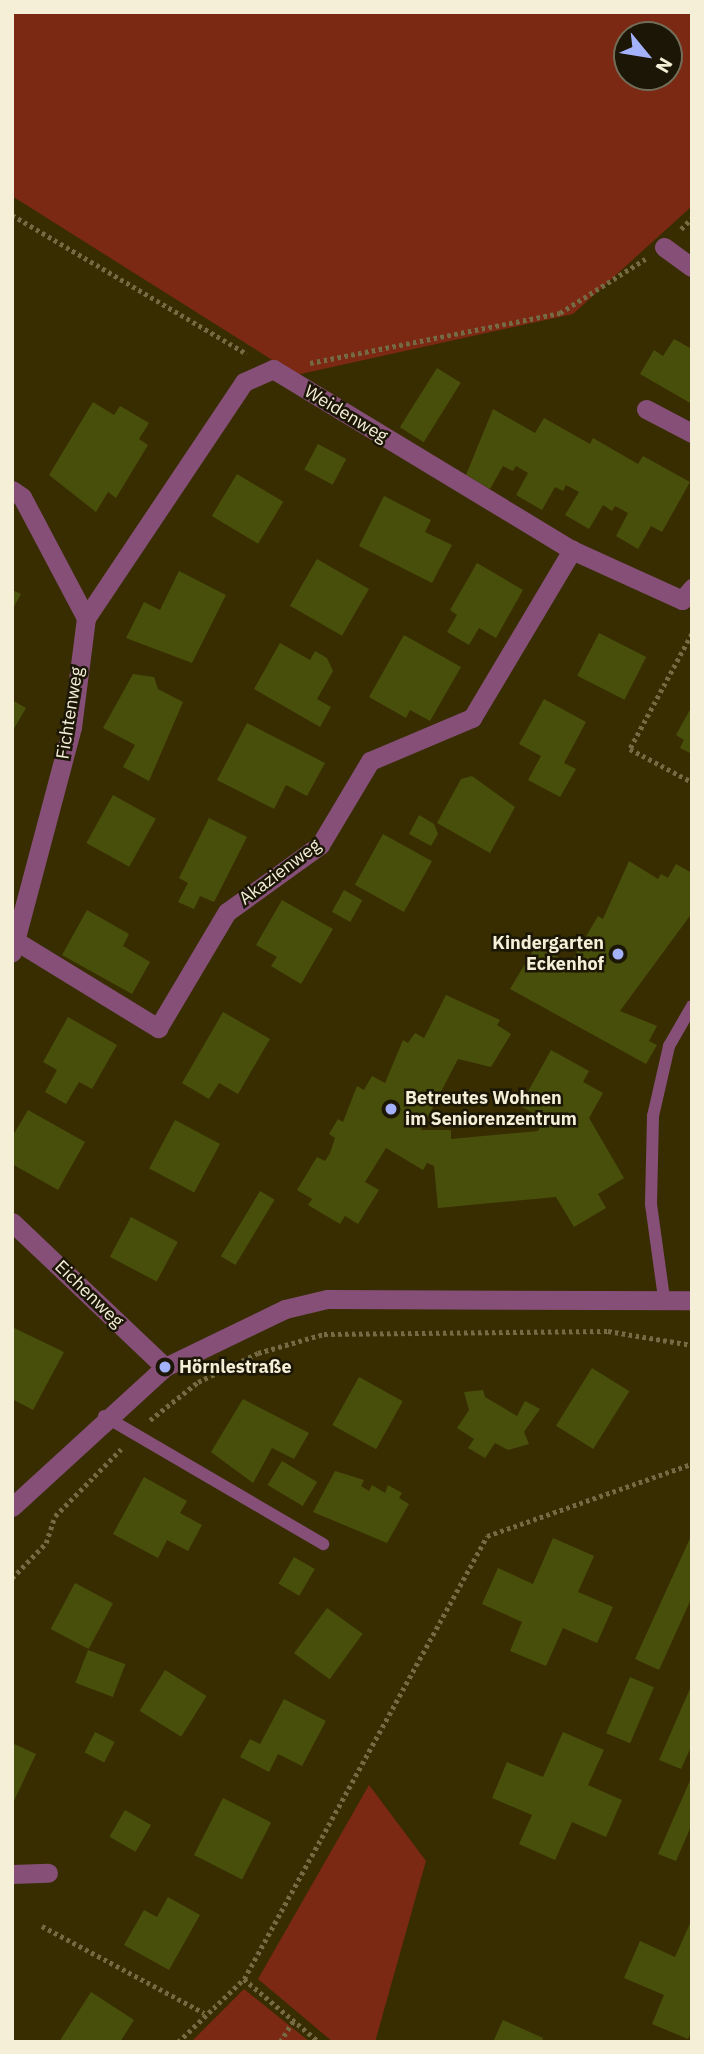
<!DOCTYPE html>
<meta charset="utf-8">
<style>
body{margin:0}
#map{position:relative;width:704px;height:2054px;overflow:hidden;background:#382d00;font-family:"IBM Plex Sans",sans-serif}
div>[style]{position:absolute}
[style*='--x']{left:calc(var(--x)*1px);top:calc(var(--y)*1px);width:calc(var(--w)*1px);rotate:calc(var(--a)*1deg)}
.green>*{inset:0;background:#7b2913}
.building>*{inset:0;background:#484f0b;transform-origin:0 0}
.path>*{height:4.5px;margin-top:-2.25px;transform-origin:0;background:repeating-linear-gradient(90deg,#746a44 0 3.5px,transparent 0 7px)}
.service>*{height:12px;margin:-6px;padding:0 6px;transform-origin:6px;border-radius:6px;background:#854f78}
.minor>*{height:19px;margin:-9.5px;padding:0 9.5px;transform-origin:9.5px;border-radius:9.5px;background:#854f78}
.tertiary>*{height:19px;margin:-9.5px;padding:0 9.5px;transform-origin:9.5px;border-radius:9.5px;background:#854f78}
.dots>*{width:19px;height:19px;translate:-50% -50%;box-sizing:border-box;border:4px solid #1b1605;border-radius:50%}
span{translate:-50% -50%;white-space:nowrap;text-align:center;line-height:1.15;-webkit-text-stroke:5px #1b1605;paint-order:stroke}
.street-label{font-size:18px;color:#f5efd8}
.poi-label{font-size:18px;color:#f5efd8;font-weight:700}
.right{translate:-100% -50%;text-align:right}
.left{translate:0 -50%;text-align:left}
.frame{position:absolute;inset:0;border:14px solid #f5efd8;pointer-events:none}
.north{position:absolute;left:613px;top:21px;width:70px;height:70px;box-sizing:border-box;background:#1b1605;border:2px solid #726d59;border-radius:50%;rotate:120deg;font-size:19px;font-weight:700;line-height:28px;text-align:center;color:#f5efd8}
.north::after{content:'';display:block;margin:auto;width:24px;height:32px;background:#a4b2fc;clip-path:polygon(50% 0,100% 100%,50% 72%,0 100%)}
</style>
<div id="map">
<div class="green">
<div style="clip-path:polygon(evenodd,12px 12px,692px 12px,692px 206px,573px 314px,296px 375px,12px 196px,12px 12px,627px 35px,669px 35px,669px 77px,627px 77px,627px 35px)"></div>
<div style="clip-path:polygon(369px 1785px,426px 1861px,375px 2042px,333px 2042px,258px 1979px)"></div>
<div style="clip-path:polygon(244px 1989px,310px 2042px,191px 2042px)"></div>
</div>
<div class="building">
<div style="clip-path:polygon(674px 339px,692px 349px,692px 404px,640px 374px,654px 350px,663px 356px)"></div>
<div style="left:437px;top:368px;width:28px;height:70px;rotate:32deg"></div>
<div style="clip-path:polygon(93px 402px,114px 415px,120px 406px,149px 423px,139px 439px,148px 445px,116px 498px,108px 492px,96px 512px,49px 475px)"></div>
<div style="clip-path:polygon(493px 409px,535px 433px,544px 418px,590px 444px,593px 438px,638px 464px,643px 456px,690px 482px,662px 532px,651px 526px,638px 549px,616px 536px,628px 513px,615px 506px,612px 511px,603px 505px,589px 529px,565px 515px,579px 492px,566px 485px,563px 491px,555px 487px,542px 510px,516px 495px,528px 473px,516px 466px,513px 471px,503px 466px,490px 489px,466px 475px)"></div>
<div style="left:318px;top:444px;width:32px;height:29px;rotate:28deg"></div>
<div style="left:237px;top:474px;width:54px;height:49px;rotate:31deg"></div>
<div style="clip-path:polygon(384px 496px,431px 520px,425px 532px,452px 545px,432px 583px,359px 546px)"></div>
<div style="left:317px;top:559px;width:60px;height:54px;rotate:30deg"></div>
<div style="clip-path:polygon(477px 563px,523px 590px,496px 638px,479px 628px,469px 645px,447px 632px,457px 615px,450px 610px)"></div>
<div style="clip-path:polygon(179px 571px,226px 595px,192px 663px,126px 638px,144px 602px,160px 610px)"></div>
<div style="clip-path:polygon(12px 590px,21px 594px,12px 610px)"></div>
<div style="left:599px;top:633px;width:53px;height:48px;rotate:27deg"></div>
<div style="clip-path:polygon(404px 635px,461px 667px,430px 721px,410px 710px,406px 718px,369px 697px)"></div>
<div style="clip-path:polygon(280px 643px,310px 660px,315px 651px,327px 658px,333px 671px,317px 699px,331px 707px,320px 727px,254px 689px)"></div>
<div style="clip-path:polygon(133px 674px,154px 677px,158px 689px,183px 702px,149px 781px,123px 767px,135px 745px,103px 728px)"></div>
<div style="clip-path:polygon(544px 699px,586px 722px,564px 763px,576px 769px,560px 797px,528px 780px,541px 756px,519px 744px)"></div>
<div style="clip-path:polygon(12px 700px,26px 708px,12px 732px)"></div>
<div style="clip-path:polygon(692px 706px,692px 754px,680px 748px,684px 740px,676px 735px)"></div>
<div style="clip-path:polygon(247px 723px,325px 763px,307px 796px,286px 785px,274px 809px,217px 780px)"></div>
<div style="clip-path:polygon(472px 776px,515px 807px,490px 853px,437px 823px,461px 779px)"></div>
<div style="left:113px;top:795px;width:49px;height:55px;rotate:29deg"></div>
<div style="clip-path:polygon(419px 815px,434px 824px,438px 834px,431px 846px,409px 834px)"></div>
<div style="clip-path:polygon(209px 818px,247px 837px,214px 902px,200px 896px,194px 909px,178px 902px,188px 883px,179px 878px)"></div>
<div style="left:383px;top:834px;width:56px;height:58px;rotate:29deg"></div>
<div style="clip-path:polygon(629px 861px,658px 879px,661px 874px,668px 878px,676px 864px,692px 873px,692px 913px,620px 1011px,657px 1026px,649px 1041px,657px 1045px,646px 1064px,510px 989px,537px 944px,570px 964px,598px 916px,603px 919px)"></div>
<div style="left:344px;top:890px;width:21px;height:25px;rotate:29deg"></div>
<div style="clip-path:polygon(282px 900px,333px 929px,301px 984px,271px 966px,277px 957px,256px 945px)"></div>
<div style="clip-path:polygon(87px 910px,129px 934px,123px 946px,150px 962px,132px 994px,62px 955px)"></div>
<div style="clip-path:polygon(446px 995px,500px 1020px,497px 1025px,511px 1034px,491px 1067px,458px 1059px,421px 1130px,451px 1130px,451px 1139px,538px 1131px,544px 1119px,520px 1106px,551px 1050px,589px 1071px,583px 1082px,603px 1093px,589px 1118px,624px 1178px,598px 1194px,606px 1208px,574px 1227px,556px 1197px,438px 1208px,434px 1166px,427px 1163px,423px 1170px,386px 1148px,365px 1182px,379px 1190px,358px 1224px,345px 1216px,340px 1224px,308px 1205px,312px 1199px,297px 1190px,317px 1157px,325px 1161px,330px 1153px,335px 1138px,329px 1134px,338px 1119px,343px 1122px,357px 1086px,364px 1090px,372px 1076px,385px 1083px,403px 1040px,408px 1043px,415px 1033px,424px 1038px)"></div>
<div style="clip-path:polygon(223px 1012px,270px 1039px,238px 1094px,219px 1083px,209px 1099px,182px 1083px)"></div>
<div style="clip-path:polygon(68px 1017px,117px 1045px,92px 1089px,79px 1082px,66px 1104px,45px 1092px,57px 1070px,43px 1062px)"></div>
<div style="clip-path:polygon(28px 1110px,85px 1142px,58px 1190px,12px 1164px,12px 1137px)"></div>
<div style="left:175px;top:1120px;width:51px;height:55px;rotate:28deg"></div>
<div style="left:260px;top:1191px;width:17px;height:76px;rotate:31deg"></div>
<div style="left:131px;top:1217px;width:53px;height:45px;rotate:28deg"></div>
<div style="clip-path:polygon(12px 1327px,64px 1352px,33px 1410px,12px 1399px)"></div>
<div style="left:592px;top:1368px;width:44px;height:68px;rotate:32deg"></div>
<div style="left:359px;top:1377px;width:50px;height:55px;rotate:29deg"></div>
<div style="clip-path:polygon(483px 1390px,485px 1397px,517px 1416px,525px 1401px,540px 1409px,524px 1432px,529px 1444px,508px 1450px,495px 1443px,485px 1458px,468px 1448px,474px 1439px,457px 1428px,469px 1410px,464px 1392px)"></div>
<div style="clip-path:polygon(243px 1399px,309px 1433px,294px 1459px,272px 1448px,253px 1483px,211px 1452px)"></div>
<div style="left:282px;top:1461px;width:41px;height:28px;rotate:31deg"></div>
<div style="clip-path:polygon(335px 1471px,364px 1480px,361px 1486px,369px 1491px,372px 1485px,385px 1493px,388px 1485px,402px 1493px,399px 1498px,409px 1504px,387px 1543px,313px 1512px)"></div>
<div style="clip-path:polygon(144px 1477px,187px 1501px,180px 1513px,202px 1525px,188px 1551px,167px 1540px,158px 1558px,113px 1534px)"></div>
<div style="clip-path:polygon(692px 1534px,692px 1597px,659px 1670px,635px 1659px)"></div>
<div style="clip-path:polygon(553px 1538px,594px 1556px,578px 1592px,613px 1607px,597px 1643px,563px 1628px,546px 1666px,510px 1651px,522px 1622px,482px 1604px,498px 1568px,533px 1584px)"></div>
<div style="left:294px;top:1557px;width:24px;height:31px;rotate:30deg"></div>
<div style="left:75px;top:1583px;width:43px;height:52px;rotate:28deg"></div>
<div style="left:327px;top:1608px;width:44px;height:56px;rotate:36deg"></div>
<div style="left:88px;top:1650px;width:40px;height:35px;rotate:21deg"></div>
<div style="left:165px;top:1670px;width:49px;height:48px;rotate:32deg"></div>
<div style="left:630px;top:1677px;width:26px;height:61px;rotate:23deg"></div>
<div style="clip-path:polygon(692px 1684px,692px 1745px,681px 1769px,659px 1760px)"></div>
<div style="clip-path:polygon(284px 1699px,326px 1721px,302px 1766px,278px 1754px,269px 1772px,240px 1757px,250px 1739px,260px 1744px)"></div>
<div style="left:95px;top:1732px;width:22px;height:23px;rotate:27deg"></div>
<div style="clip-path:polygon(563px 1732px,604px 1750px,588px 1785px,622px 1800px,606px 1837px,572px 1822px,555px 1860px,519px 1844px,532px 1815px,492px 1798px,507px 1762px,543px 1777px)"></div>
<div style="clip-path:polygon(12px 1743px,36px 1754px,12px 1805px)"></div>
<div style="clip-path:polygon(692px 1776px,692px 1824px,676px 1861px,658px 1854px)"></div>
<div style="left:223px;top:1798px;width:54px;height:64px;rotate:27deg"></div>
<div style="left:125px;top:1810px;width:30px;height:31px;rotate:30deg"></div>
<div style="clip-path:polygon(168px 1897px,200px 1915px,169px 1970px,124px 1945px,144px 1910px,157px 1917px)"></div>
<div style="clip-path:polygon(692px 1919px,692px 2030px,688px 2039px,652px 2024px,664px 1995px,624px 1978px,640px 1941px,675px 1957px)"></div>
<div style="clip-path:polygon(91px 1992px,134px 2020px,120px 2042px,59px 2042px)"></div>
<div style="clip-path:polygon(503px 2020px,543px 2038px,542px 2042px,493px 2042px)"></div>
</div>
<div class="path">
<div style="--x:12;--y:215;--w:273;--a:30.6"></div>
<div style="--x:681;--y:229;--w:16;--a:-45"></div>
<div style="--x:310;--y:363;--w:255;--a:-11.3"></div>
<div style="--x:560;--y:313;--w:101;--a:-32.4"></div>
<div style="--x:692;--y:634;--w:131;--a:118.3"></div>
<div style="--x:630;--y:749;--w:70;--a:28"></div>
<div style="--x:150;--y:1420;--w:61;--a:-38.4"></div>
<div style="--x:198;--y:1382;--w:67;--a:-25.8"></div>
<div style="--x:258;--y:1353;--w:69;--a:-16.1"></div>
<div style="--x:324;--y:1334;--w:284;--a:-0.6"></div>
<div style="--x:608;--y:1331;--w:85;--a:9.5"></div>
<div style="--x:12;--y:1578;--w:49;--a:-45.8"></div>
<div style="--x:46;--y:1543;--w:28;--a:-72"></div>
<div style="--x:55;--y:1516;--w:94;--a:-45.4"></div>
<div style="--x:42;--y:1926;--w:184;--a:28.2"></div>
<div style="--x:244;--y:1979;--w:98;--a:40"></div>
<div style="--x:178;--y:2042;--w:91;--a:-43.7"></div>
<div style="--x:244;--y:1979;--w:505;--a:-61.25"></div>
<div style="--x:487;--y:1536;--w:217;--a:-19.4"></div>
<div style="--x:280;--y:2042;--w:25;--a:-58"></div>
</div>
<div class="service">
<div style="--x:664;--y:1298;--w:95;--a:-97.9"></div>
<div style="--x:651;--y:1204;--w:88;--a:-88.7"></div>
<div style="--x:653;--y:1116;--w:72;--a:-77.1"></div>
<div style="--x:669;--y:1046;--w:46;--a:-60.1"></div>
<div style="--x:104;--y:1416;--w:254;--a:30.3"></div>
</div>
<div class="minor">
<div style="--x:664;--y:247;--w:34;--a:36"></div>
<div style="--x:646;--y:409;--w:52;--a:27.6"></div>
<div style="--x:12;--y:490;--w:12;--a:35"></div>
<div style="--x:22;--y:497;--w:137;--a:62.1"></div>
<div style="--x:86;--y:618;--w:110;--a:97.3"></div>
<div style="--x:72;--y:727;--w:233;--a:104.9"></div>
<div style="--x:86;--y:618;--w:284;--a:-56.2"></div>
<div style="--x:244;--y:382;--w:32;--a:-24"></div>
<div style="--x:273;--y:369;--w:350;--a:31.2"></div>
<div style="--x:572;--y:550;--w:121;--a:24.4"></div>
<div style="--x:682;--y:600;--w:16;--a:-50"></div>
<div style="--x:16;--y:941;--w:167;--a:31.5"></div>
<div style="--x:158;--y:1028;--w:135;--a:-59.3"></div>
<div style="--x:227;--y:912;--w:115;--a:-35.8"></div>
<div style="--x:320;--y:845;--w:98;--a:-59.2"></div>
<div style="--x:370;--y:761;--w:111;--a:-22.9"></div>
<div style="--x:472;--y:718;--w:196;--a:-59.2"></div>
<div style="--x:12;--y:1222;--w:211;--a:43.5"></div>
<div style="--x:12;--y:1874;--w:36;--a:-2"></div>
</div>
<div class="tertiary">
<div style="--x:12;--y:1507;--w:207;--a:-42.5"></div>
<div style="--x:165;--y:1367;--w:133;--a:-25.8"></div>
<div style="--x:285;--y:1309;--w:43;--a:-13.4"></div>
<div style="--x:327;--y:1299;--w:365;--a:0.2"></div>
</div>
<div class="dots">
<div style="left:618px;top:954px;background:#a4b2fc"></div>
<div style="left:391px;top:1109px;background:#a4b2fc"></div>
<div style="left:165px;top:1367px;background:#a4b2fc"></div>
</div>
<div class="street-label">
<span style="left:346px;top:414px;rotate:31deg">Weidenweg</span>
<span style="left:70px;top:713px;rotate:-81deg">Fichtenweg</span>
<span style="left:280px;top:872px;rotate:-37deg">Akazienweg</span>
<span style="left:89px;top:1294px;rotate:44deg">Eichenweg</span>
</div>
<div class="poi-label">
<span class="right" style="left:604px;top:954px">Kindergarten<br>Eckenhof</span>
<span class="left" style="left:405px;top:1109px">Betreutes Wohnen<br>im Seniorenzentrum</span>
<span class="left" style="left:179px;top:1367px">Hörnlestraße</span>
</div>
<div class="frame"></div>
<div class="north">N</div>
</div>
